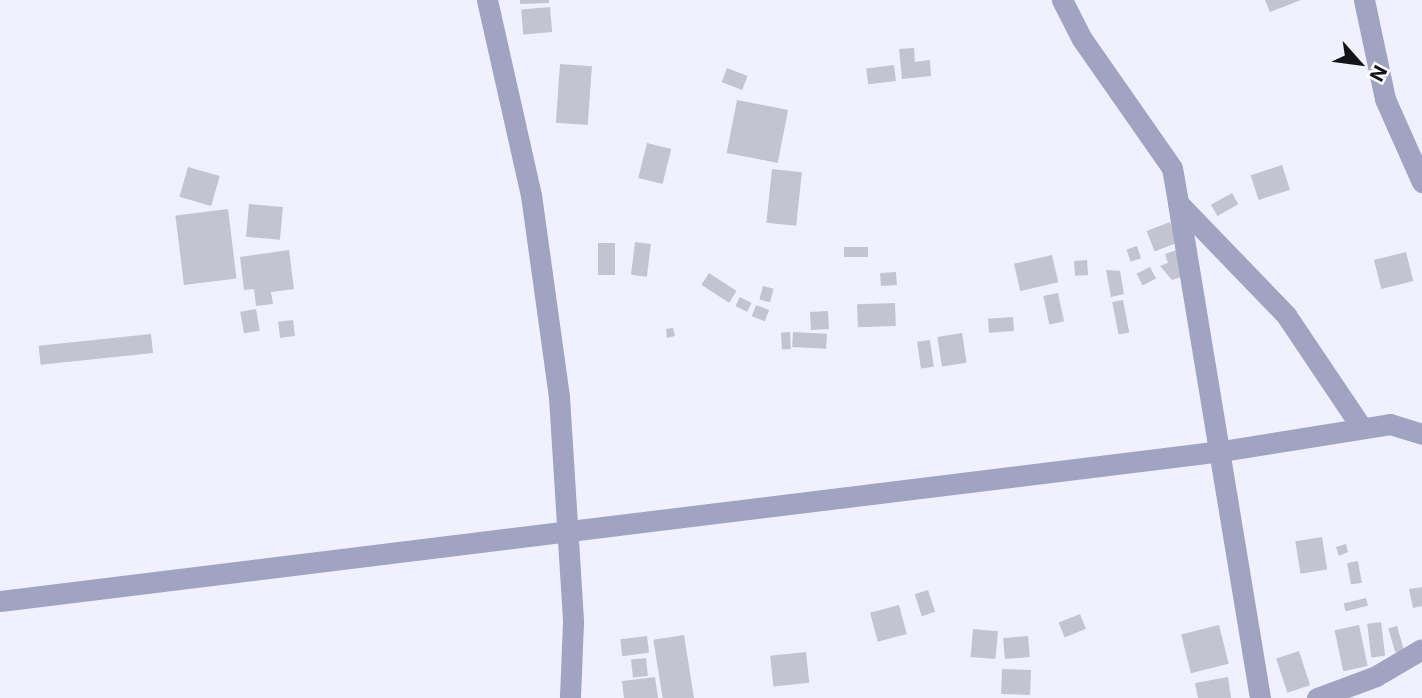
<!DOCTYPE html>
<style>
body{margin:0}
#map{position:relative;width:1422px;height:698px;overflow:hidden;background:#f0f1fd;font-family:Inter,sans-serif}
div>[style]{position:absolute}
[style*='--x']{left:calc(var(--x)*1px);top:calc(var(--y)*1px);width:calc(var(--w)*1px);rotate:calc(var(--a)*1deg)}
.building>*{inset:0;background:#c3c4d0;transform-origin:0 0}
.street>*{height:21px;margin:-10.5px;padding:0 10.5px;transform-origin:10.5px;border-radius:10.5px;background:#a0a3c1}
span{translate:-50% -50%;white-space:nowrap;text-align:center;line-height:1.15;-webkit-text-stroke:5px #fff;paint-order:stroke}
.north{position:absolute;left:1324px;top:28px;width:70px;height:70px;-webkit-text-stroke:5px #fff;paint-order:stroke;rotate:118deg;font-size:19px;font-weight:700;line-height:28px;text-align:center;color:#141418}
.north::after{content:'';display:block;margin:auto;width:24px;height:32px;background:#141418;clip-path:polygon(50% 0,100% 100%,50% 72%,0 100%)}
</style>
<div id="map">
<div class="building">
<div style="clip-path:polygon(520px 0,549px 0,549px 3px,520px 4px)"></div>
<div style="clip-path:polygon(1265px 0,1301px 0,1270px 12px)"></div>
<div style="left:550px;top:7px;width:25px;height:29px;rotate:85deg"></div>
<div style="clip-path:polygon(914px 48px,915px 62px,930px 60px,931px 76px,902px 79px,899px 49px)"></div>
<div style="left:560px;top:64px;width:32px;height:59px;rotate:4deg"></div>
<div style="left:894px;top:65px;width:16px;height:28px;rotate:83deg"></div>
<div style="left:727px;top:68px;width:22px;height:15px;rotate:21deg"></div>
<div style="left:737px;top:100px;width:52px;height:54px;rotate:11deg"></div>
<div style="left:647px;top:143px;width:25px;height:36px;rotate:14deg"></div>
<div style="left:1282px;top:165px;width:26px;height:33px;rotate:72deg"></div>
<div style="left:188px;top:167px;width:33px;height:31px;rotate:16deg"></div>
<div style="left:772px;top:169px;width:30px;height:54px;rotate:6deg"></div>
<div style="left:1232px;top:193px;width:13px;height:24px;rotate:61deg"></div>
<div style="left:249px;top:204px;width:34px;height:33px;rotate:5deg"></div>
<div style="left:228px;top:209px;width:70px;height:53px;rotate:83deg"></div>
<div style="left:1170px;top:222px;width:22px;height:25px;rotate:69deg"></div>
<div style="left:635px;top:242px;width:16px;height:33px;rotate:7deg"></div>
<div style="left:598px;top:243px;width:17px;height:32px"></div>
<div style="left:1137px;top:246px;width:13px;height:11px;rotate:72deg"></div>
<div style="left:844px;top:247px;width:24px;height:10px"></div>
<div style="clip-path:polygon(1179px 249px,1187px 275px,1172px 280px,1160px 266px,1168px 263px,1165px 254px)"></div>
<div style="clip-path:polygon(289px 250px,294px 289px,271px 292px,273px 304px,256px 306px,254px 289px,244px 290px,240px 257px)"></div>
<div style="left:1406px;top:252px;width:30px;height:33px;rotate:76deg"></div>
<div style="left:1052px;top:255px;width:28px;height:39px;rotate:77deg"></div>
<div style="left:1087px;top:260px;width:15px;height:13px;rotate:86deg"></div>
<div style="left:1150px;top:267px;width:13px;height:15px;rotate:63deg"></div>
<div style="clip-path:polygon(1106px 270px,1120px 271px,1124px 294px,1111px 297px)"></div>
<div style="left:896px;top:272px;width:13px;height:16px;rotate:86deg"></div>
<div style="left:709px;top:273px;width:33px;height:14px;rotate:33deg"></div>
<div style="left:763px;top:286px;width:11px;height:14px;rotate:15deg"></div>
<div style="left:1058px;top:293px;width:29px;height:15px;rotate:78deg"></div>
<div style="left:740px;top:297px;width:13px;height:10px;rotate:27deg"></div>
<div style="left:1123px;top:300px;width:33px;height:11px;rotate:79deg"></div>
<div style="left:895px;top:303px;width:23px;height:38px;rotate:88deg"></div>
<div style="left:756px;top:305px;width:14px;height:12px;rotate:21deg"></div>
<div style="left:256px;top:309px;width:22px;height:16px;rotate:80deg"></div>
<div style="left:828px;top:311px;width:18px;height:18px;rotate:87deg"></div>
<div style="left:1013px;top:317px;width:14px;height:25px;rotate:86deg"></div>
<div style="left:293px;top:320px;width:16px;height:15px;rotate:83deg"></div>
<div style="clip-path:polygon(673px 328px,675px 336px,667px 338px,666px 329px)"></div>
<div style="left:790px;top:332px;width:17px;height:9px;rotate:87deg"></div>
<div style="left:793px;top:332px;width:34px;height:15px;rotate:3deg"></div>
<div style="left:962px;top:333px;width:30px;height:25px;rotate:81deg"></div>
<div style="left:151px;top:334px;width:19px;height:113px;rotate:84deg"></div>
<div style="left:930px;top:340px;width:27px;height:13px;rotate:82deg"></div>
<div style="left:1322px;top:537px;width:33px;height:27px;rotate:81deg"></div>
<div style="clip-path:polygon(1346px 544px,1348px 552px,1339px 556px,1336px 547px)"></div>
<div style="left:1358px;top:561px;width:22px;height:11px;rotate:80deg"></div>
<div style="clip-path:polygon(1422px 587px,1422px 606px,1413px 608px,1409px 589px)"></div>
<div style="left:928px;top:590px;width:23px;height:14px;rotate:72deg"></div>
<div style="left:1366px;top:598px;width:8px;height:23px;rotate:76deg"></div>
<div style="left:899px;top:605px;width:30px;height:30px;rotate:75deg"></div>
<div style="left:1080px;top:614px;width:16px;height:23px;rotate:68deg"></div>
<div style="left:1381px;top:622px;width:34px;height:14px;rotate:83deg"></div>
<div style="left:1219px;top:625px;width:40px;height:39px;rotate:76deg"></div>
<div style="left:1359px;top:625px;width:42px;height:25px;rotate:78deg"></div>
<div style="left:1397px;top:626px;width:25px;height:9px;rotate:74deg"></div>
<div style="left:973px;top:629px;width:25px;height:28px;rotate:5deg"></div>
<div style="left:684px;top:635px;width:64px;height:31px;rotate:81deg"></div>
<div style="left:647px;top:636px;width:17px;height:27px;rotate:83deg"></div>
<div style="left:1028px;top:636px;width:21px;height:25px;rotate:85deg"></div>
<div style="left:1299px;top:651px;width:36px;height:24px;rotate:72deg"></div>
<div style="left:806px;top:652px;width:31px;height:36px;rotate:84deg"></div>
<div style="left:646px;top:658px;width:18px;height:15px;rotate:84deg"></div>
<div style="left:1002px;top:669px;width:29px;height:25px;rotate:2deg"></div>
<div style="clip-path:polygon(655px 677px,658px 698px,624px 698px,622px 681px)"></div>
<div style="clip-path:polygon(1228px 677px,1231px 698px,1198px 698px,1195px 683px)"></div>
</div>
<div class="street">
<div style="--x:487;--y:0;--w:200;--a:77.3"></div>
<div style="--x:531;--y:195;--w:204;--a:82.1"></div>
<div style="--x:559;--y:397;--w:225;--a:86.4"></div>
<div style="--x:573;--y:622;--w:76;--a:92.3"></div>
<div style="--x:1062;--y:0;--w:44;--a:62.9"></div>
<div style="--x:1082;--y:39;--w:157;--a:55.1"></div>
<div style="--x:1172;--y:168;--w:36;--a:80"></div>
<div style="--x:1178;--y:203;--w:156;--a:46"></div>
<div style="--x:1286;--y:315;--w:136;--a:56.1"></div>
<div style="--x:1364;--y:0;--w:101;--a:78"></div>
<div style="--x:1385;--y:99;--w:91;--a:66"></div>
<div style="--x:1178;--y:203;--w:502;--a:80.59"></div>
<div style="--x:0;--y:601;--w:1231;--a:-7"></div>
<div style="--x:1222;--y:451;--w:170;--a:-9.1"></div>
<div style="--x:1390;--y:424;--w:34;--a:17"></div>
<div style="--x:1317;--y:698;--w:63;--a:-20.4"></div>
<div style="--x:1376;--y:676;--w:53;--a:-30.4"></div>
</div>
<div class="north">N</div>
</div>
